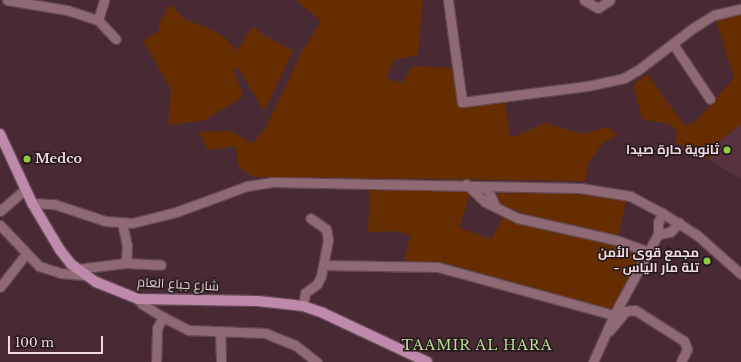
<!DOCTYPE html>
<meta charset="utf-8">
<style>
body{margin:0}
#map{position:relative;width:741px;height:362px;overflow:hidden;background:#492933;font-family:"Libre Baskerville",Cairo,serif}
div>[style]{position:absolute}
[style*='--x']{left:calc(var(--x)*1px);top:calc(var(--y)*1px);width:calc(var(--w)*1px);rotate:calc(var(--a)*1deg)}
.built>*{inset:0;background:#58333f}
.green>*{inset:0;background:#662e00}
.roads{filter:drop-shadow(1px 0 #644952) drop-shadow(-1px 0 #644952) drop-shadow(0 1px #644952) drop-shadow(0 -1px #644952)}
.minor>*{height:9px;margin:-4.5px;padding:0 4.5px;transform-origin:4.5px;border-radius:4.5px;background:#8f6a74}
.major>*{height:10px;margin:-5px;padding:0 5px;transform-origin:5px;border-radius:5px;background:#be89ab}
.dots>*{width:11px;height:11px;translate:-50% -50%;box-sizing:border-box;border:2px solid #25171b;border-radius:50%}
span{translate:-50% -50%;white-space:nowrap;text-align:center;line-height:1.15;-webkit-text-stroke:3px #25171b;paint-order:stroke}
.poi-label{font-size:13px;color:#efdadf;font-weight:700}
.right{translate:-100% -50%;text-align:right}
.left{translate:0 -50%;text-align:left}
.street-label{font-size:13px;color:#efdadf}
.neighbourhood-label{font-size:14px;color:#b8dc96;letter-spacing:1px}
.scale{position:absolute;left:8px;top:336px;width:95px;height:18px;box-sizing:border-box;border:2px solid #efdadf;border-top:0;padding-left:5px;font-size:12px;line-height:14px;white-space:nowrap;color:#efdadf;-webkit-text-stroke:3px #25171b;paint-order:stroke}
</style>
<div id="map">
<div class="built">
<div style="clip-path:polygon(741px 124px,741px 179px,709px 160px,719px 141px)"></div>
</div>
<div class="green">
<div style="clip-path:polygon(296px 0,423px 0,418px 55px,394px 60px,386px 78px,402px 83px,413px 66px,453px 68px,459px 105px,505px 102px,510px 136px,514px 137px,545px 123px,582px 134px,608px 127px,617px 135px,603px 143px,593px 157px,587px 166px,586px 181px,253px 177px,239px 167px,235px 146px,208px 150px,198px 132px,231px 131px,252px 144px,266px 127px,302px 51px,321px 21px)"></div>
<div style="clip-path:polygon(170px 4px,185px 20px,206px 27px,222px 35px,237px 51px,249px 31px,254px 27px,265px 36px,293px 51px,264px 111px,238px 68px,233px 70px,241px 89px,241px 98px,205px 120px,168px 125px,171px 89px,143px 41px,159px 31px,159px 23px)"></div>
<div style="clip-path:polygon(741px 12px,741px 124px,719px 141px,709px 160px,676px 142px,677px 131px,669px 124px,642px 119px,633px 85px,647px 74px,685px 126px,696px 121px,734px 78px,716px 20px,719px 17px)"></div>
<div style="clip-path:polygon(370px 187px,467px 190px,470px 194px,459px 228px,492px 239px,503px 216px,547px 231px,618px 244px,638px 251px,640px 254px,612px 311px,442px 262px,404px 263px,410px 235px,396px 231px,368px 232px)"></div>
<div style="clip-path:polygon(504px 187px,547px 188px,627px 198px,618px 235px,543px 219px,505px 207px,498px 202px,497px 196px)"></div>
</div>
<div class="roads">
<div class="minor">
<div style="--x:7;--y:0;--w:61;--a:9.5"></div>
<div style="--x:67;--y:10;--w:33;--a:18"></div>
<div style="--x:98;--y:20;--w:26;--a:47"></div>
<div style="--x:448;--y:0;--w:103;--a:82.2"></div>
<div style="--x:462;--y:102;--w:126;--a:-7.3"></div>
<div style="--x:587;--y:86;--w:38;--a:-12"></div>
<div style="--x:624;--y:78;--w:16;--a:-30"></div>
<div style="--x:638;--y:70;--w:69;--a:-37.4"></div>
<div style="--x:693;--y:28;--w:25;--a:-32"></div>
<div style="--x:714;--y:15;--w:28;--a:-13"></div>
<div style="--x:584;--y:0;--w:16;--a:30"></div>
<div style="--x:598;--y:8;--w:14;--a:-34"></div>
<div style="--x:98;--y:20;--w:21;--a:-73"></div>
<div style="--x:673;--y:44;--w:66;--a:56.1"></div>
<div style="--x:466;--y:184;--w:26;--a:43"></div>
<div style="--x:485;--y:202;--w:37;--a:26"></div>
<div style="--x:518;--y:218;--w:100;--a:12.7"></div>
<div style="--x:616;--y:240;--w:33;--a:20"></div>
<div style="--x:482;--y:188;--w:4;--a:-27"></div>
<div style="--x:486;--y:186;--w:23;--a:65"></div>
<div style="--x:32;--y:203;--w:22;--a:3"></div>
<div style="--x:54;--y:204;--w:54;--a:18.4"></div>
<div style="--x:105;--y:221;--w:27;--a:4"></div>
<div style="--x:132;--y:223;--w:45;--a:-14"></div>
<div style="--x:176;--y:212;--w:76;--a:-20.1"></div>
<div style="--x:247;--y:186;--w:25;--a:-9"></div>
<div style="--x:272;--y:182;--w:308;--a:1.1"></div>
<div style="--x:580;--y:188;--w:51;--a:9.1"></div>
<div style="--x:630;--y:196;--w:36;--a:28"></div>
<div style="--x:662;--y:213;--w:41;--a:32.2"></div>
<div style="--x:697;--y:235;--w:59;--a:41.6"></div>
<div style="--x:0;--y:211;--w:33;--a:-41"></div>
<div style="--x:0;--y:225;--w:57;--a:46.4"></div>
<div style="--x:39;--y:266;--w:22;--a:18"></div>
<div style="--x:60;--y:273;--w:25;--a:5"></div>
<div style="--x:658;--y:234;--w:12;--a:-9"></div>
<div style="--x:670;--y:232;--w:13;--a:-45"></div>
<div style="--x:126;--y:263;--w:35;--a:3"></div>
<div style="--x:323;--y:265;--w:115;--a:1"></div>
<div style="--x:438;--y:267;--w:182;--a:15.3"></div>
<div style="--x:77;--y:269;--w:49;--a:-7"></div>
<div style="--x:126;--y:263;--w:17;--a:-87"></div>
<div style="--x:127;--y:246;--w:24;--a:-102"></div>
<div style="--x:0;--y:287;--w:42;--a:-51.8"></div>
<div style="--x:138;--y:299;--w:6;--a:51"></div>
<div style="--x:142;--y:304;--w:25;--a:32"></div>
<div style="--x:163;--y:317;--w:29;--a:27"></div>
<div style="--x:189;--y:330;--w:76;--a:2.3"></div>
<div style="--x:265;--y:333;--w:32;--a:22"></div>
<div style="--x:295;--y:345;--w:28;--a:38"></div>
<div style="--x:303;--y:306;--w:13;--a:-81"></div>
<div style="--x:305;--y:293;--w:15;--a:-37"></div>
<div style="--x:317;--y:284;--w:9;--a:-63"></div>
<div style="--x:321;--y:276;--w:37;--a:-79"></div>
<div style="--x:328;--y:240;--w:11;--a:-100"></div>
<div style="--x:326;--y:229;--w:19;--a:-145"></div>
<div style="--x:220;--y:331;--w:31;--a:88"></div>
<div style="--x:609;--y:331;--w:26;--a:-50"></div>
<div style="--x:626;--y:311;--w:9;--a:-6"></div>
<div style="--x:635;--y:310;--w:58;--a:32.3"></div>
<div style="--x:684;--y:341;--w:9;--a:69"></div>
<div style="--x:687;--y:349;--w:14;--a:115"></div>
<div style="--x:156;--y:362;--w:34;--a:-88"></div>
<div style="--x:157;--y:328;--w:13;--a:-61"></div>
<div style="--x:593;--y:362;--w:51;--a:-65.9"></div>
<div style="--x:614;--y:315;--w:92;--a:-61.5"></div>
<div style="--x:658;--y:234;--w:11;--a:-90"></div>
<div style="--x:658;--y:223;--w:11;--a:-68"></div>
</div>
<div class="major">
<div style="--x:0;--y:134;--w:76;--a:65.1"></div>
<div style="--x:32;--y:203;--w:55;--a:59.2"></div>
<div style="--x:60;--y:250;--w:18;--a:52"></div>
<div style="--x:71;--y:264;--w:31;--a:36"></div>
<div style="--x:96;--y:282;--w:45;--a:22"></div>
<div style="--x:138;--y:299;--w:120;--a:1"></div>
<div style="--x:258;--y:301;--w:45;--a:6.3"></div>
<div style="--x:303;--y:306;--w:21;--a:19"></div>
<div style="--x:323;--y:313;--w:115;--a:25.2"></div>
</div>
</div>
<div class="dots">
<div style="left:727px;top:150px;background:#90cd41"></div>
<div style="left:27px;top:159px;background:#90cd41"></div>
<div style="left:707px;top:261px;background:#90cd41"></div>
</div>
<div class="poi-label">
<span class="right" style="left:719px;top:150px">ثانوية حارة صيدا</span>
<span class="left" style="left:35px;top:159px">Medco</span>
<span class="right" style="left:699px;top:261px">مجمع قوى الأمن<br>- تلة مار الياس</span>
</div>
<div class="street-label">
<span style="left:178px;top:285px;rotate:3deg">شارع جباع العام</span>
</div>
<div class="neighbourhood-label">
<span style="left:477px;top:345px">TAAMIR AL HARA</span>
</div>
<div class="scale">100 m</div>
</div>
